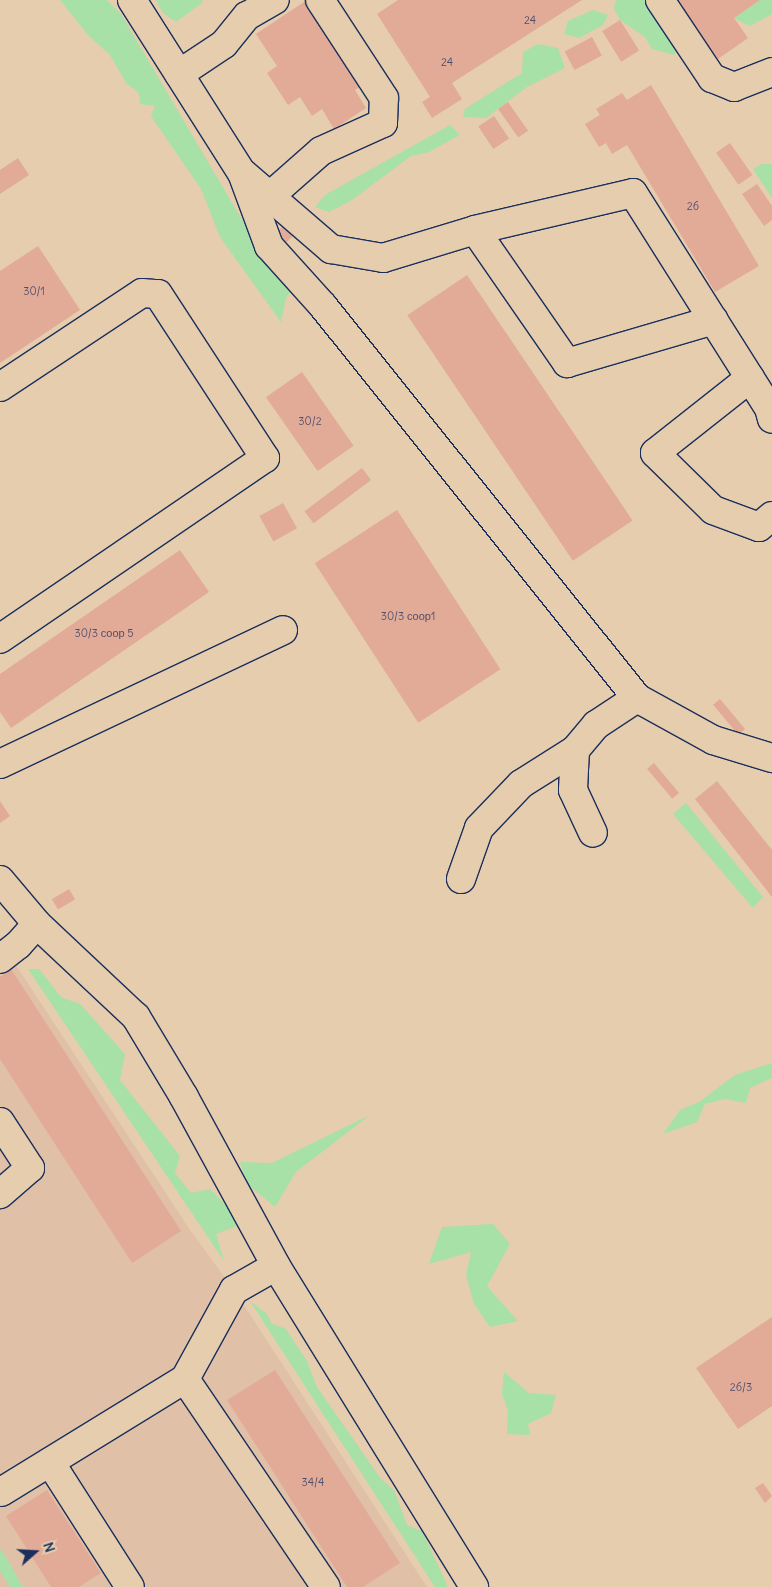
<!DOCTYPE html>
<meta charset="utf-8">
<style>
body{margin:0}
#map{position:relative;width:772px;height:1587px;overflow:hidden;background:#e5cdae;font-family:Delius,sans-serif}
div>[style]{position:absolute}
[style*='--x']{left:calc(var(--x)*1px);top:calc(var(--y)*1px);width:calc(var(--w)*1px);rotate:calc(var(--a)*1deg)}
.built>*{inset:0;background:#e0c0a6}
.green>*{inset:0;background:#a7e1a7}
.building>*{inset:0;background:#e2ab98;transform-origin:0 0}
.roads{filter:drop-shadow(1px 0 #1b2f5e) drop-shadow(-1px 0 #1b2f5e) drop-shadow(0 1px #1b2f5e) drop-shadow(0 -1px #1b2f5e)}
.minor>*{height:28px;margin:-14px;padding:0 14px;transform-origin:14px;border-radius:14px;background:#e5cdae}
span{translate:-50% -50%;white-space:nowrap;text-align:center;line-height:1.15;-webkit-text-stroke:4.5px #e5cdae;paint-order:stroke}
.number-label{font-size:11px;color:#4d4e6c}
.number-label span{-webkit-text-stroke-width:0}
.north{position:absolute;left:10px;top:1527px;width:50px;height:50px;-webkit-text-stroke:4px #e5cdae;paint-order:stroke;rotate:71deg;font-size:14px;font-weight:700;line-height:20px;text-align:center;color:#1b2f5e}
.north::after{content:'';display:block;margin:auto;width:18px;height:22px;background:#1b2f5e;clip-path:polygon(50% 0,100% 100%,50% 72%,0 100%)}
</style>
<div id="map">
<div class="built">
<div style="clip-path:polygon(0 941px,190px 1230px,234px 1290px,427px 1587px,0 1587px)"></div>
</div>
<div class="green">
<div style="clip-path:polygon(60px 0,107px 0,121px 14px,251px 235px,291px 291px,286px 298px,281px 322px,220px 237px,201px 189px,151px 116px,155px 106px,140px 104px,139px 93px,126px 83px,110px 55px,88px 35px)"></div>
<div style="clip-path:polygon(156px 0,202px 0,203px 2px,176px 22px,163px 13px)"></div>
<div style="clip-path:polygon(616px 0,648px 0,682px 45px,674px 55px,652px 49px,645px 37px,620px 20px,614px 9px)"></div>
<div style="clip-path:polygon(760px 0,772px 0,772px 14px,750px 26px,734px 18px)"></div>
<div style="clip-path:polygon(593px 10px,608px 15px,603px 25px,579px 38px,564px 34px,568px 21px)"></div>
<div style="clip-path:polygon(538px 44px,558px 48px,565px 68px,527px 87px,486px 118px,463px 117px,465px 109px,522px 73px,523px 52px)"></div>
<div style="clip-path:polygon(450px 125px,460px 135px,429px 152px,411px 156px,352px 200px,329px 212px,315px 207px,325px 195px)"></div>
<div style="clip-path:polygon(762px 164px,772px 164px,772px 198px,753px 169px)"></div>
<div style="clip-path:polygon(686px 803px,763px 897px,753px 908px,673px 814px)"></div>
<div style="clip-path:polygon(28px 969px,39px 969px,61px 997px,80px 1004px,125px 1054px,120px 1080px,180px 1156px,175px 1173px,191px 1193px,210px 1189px,233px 1212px,237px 1226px,216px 1234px,224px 1261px)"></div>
<div style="clip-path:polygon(772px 1063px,772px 1078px,750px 1088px,746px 1103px,725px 1099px,705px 1104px,697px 1122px,663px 1134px,680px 1110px,699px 1102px,735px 1075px)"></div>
<div style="clip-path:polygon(370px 1115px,296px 1172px,275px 1207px,247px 1184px,240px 1162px,272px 1163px)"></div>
<div style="clip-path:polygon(493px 1224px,510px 1244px,487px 1286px,518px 1321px,490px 1327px,474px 1304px,466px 1275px,471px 1252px,429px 1264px,442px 1227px)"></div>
<div style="clip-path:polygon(250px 1301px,267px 1314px,271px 1323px,286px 1329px,307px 1361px,317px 1387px,381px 1479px,394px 1490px,407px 1525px,422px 1531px,448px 1587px,435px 1587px)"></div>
<div style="clip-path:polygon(504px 1372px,529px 1393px,556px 1395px,551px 1413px,528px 1424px,530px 1435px,507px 1434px,508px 1410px,502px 1394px)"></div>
<div style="clip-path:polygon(0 1548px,7px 1559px,23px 1587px,10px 1587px,0 1571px)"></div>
</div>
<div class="building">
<div style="clip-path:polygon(307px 0,363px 85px,355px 90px,366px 108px,334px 129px,322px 109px,312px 116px,300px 97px,288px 105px,267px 73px,277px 66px,256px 34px)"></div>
<div style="clip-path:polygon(398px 0,582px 0,452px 83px,462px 99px,432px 118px,422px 102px,430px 97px,377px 14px)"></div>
<div style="clip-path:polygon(677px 0,760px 0,734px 18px,748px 38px,718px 59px)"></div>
<div style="left:620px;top:20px;width:36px;height:21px;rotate:58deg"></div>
<div style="left:592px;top:37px;width:21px;height:31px;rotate:62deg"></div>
<div style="clip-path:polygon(651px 85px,759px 266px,715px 292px,627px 145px,612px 154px,606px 143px,599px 147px,585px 124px,600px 115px,596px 109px,622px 93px,627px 100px)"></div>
<div style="left:508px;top:102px;width:35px;height:12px;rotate:55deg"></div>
<div style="left:494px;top:116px;width:27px;height:19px;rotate:56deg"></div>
<div style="left:730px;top:143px;width:39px;height:17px;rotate:55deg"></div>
<div style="clip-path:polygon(18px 158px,29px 175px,0 194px,0 170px)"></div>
<div style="clip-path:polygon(757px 184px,772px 206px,772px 220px,764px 226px,742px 194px)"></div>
<div style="left:288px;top:221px;width:14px;height:17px;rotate:45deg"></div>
<div style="clip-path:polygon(38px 246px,80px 310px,0 363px,0 271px)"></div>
<div style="left:467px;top:275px;width:296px;height:72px;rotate:56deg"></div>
<div style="left:302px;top:372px;width:90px;height:44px;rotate:55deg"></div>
<div style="left:362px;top:468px;width:15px;height:72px;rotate:53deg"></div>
<div style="left:283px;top:503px;width:29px;height:27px;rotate:61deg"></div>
<div style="left:397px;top:510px;width:190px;height:98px;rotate:57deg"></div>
<div style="clip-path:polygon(180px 550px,209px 592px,11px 728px,0 712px,0 674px)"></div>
<div style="left:720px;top:699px;width:39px;height:9px;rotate:50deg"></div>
<div style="left:654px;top:763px;width:39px;height:9px;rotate:50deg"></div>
<div style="clip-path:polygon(717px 781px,772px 850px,772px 897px,695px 799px)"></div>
<div style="clip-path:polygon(0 801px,10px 816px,0 823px)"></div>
<div style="left:69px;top:889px;width:12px;height:20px;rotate:59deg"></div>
<div style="clip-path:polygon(11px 969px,181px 1231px,132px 1263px,0 1059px,0 977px)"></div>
<div style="clip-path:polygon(772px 1317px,772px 1406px,738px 1429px,696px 1368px)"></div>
<div style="clip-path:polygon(275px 1370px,400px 1563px,363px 1587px,347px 1587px,227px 1400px)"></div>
<div style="clip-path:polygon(763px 1483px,772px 1496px,765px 1503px,755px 1488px)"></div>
<div style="clip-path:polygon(47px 1490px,101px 1573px,79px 1587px,51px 1587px,6px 1516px)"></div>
</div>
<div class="roads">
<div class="minor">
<div style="--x:132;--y:0;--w:205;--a:57.6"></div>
<div style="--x:242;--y:173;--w:78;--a:69.7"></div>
<div style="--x:269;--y:246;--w:81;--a:48"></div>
<div style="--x:323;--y:306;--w:502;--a:51.3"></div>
<div style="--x:637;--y:698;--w:87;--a:28.9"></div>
<div style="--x:713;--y:740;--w:62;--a:17"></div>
<div style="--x:660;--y:0;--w:94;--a:56.3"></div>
<div style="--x:712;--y:78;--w:24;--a:22"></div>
<div style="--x:734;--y:87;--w:41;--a:-21.5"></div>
<div style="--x:179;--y:74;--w:54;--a:-33.7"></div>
<div style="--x:224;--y:44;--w:36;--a:-51"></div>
<div style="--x:247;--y:16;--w:32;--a:-30"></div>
<div style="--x:244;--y:174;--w:115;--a:40.8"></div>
<div style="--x:331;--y:249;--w:53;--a:9.8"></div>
<div style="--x:383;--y:258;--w:96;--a:-16.9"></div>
<div style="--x:475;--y:230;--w:162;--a:-13.2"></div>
<div style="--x:633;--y:193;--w:254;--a:57.7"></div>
<div style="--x:769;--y:408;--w:11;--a:75"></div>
<div style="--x:270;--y:196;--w:68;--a:-41.4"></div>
<div style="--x:321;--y:151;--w:68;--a:-24.3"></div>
<div style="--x:383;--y:123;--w:25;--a:-88"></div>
<div style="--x:384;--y:98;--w:117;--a:-123.1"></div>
<div style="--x:475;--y:230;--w:162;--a:55.3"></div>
<div style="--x:567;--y:363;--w:153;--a:-16.3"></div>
<div style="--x:750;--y:378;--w:121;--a:141.7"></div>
<div style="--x:655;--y:453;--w:81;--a:44.5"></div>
<div style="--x:713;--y:510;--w:49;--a:20.3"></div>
<div style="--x:759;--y:527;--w:17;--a:-40"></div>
<div style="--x:0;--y:387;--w:170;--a:-33.5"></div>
<div style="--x:142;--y:293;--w:16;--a:4"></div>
<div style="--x:158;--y:294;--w:196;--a:56.9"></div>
<div style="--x:265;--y:458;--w:321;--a:145.7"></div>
<div style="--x:575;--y:750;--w:40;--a:92.9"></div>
<div style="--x:573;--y:790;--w:47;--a:65.1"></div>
<div style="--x:0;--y:764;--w:313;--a:-25.3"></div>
<div style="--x:461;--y:879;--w:54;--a:-70.6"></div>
<div style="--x:479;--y:828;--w:61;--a:-46.3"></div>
<div style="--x:521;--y:784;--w:64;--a:-32.2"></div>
<div style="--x:575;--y:750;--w:33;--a:-50"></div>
<div style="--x:596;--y:725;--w:49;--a:-33.4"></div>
<div style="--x:0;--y:880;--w:57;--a:49.9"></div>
<div style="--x:37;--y:924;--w:136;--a:43.2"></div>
<div style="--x:136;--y:1017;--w:93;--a:59"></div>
<div style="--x:184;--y:1097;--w:192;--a:61.4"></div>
<div style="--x:276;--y:1266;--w:377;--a:58.3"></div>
<div style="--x:0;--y:959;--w:23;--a:-38"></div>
<div style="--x:18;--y:945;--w:28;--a:-48"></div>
<div style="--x:0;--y:1122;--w:55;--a:56.9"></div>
<div style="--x:30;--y:1168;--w:40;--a:139"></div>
<div style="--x:185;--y:1379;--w:251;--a:55.9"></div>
<div style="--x:50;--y:1462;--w:148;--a:57.4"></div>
<div style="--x:1;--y:1492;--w:216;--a:-31.6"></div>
<div style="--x:185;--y:1379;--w:102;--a:-61.2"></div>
<div style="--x:234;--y:1290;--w:48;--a:-29.7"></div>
</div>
</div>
<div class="number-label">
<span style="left:530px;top:20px">24</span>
<span style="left:447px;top:62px">24</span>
<span style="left:693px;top:206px">26</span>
<span style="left:34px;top:291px">30/1</span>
<span style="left:310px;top:421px">30/2</span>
<span style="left:408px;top:616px">30/3 соор1</span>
<span style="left:104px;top:633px">30/3 соор 5</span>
<span style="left:741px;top:1387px">26/3</span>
<span style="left:313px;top:1482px">34/4</span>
</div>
<div class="north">N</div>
</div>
